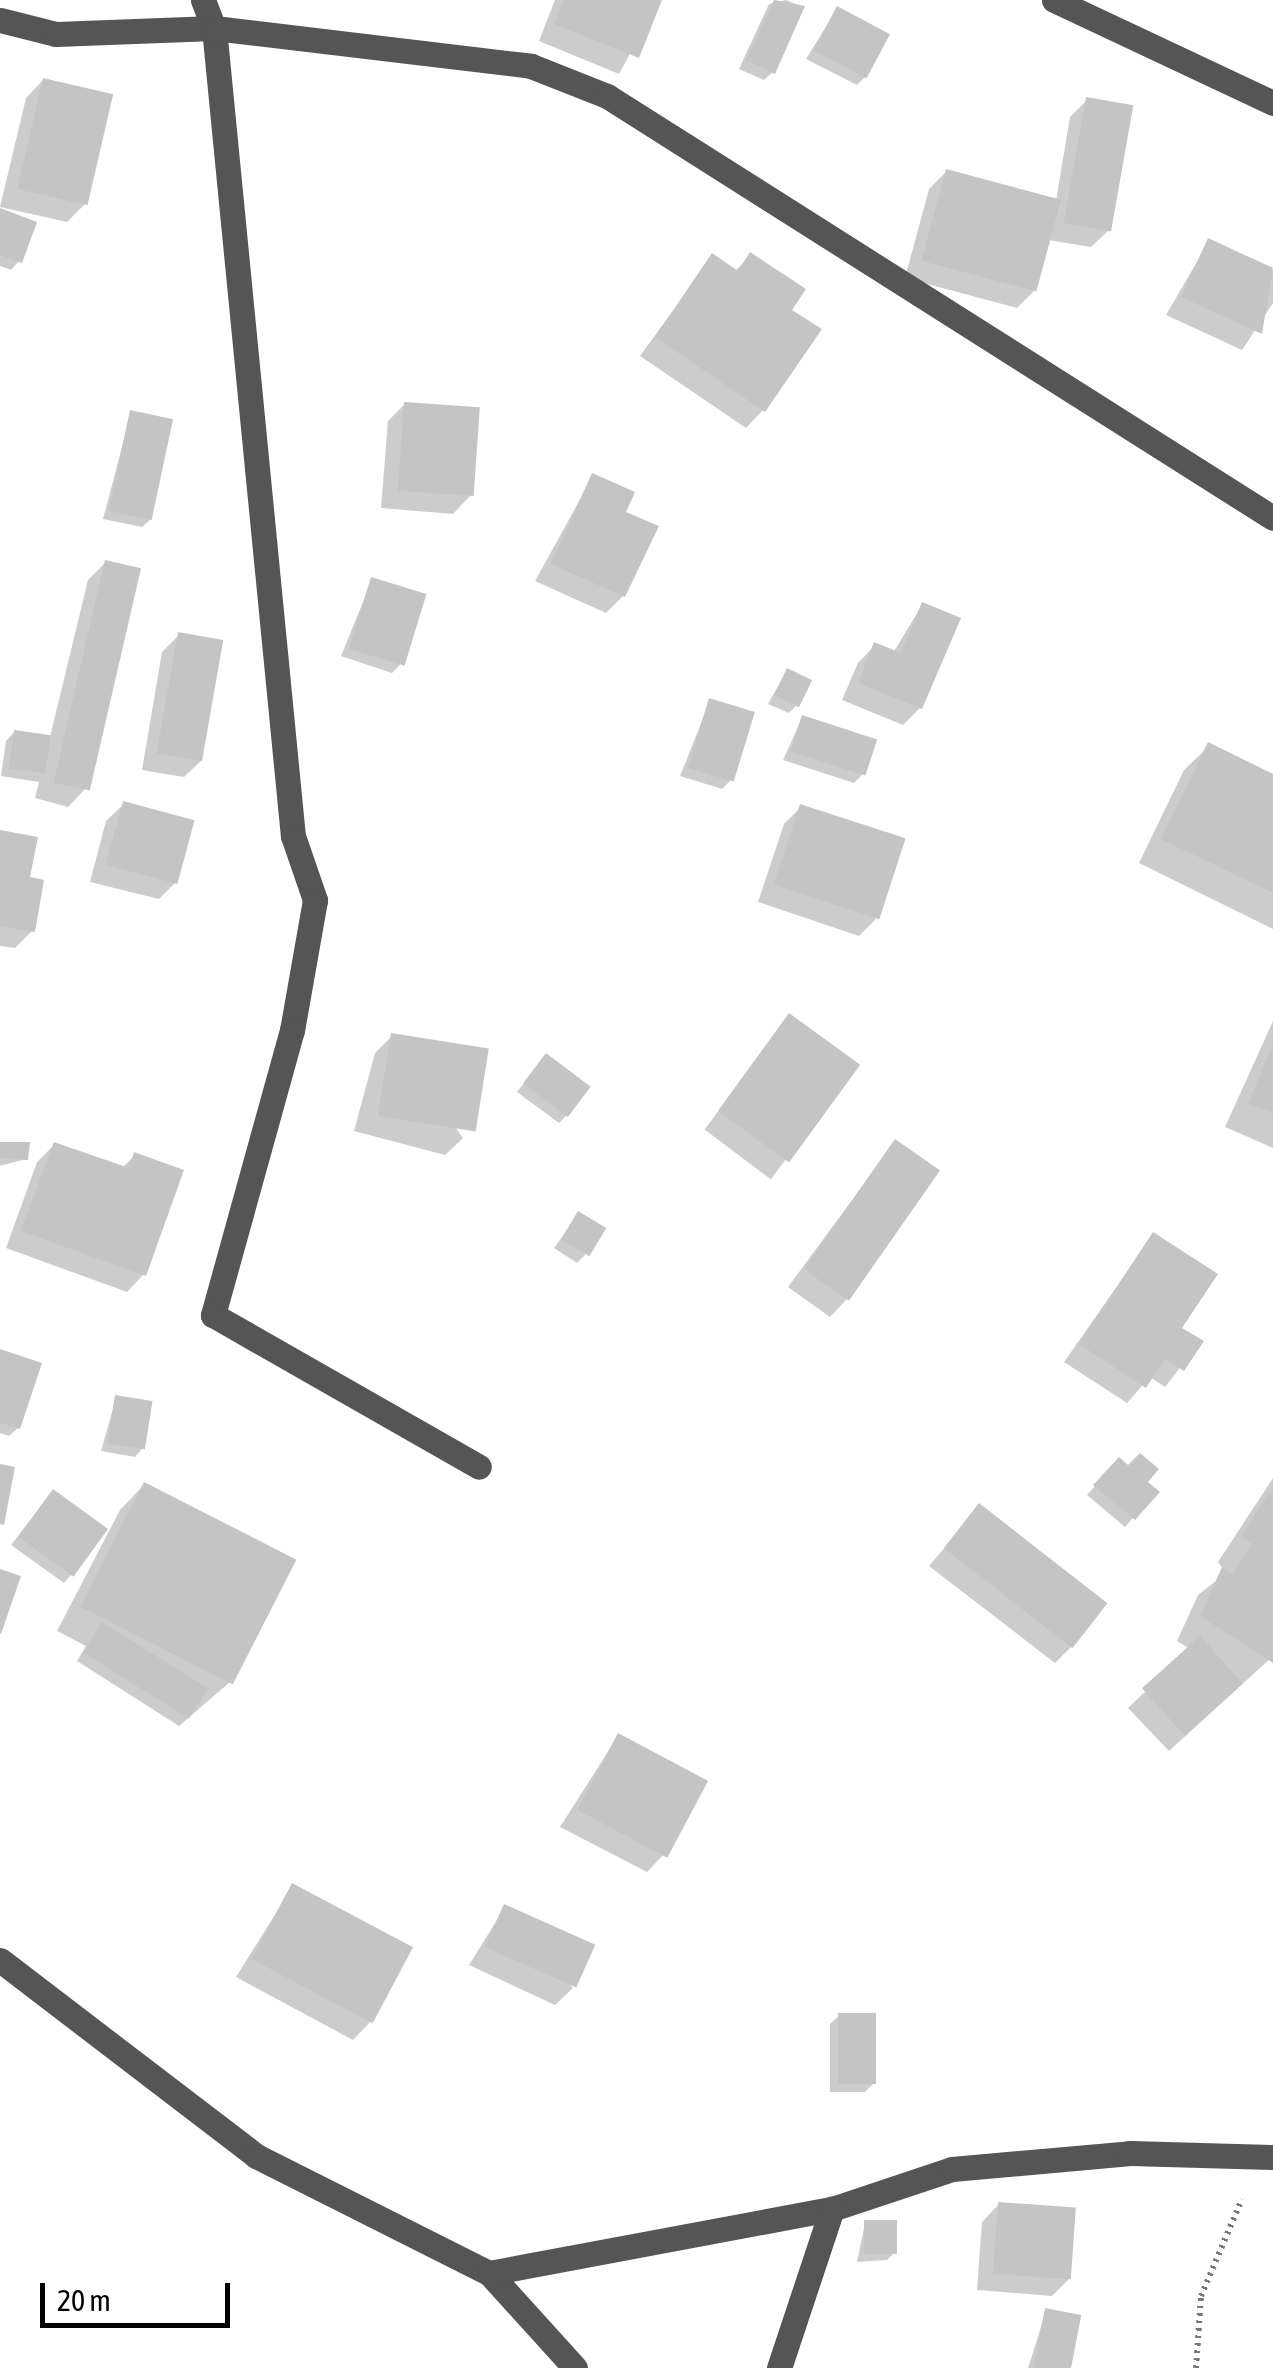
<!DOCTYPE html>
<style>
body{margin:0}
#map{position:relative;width:1273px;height:2368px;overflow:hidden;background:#fff;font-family:"Asap Condensed",sans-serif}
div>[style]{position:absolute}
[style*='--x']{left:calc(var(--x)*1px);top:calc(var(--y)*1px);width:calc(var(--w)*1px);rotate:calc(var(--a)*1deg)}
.shadow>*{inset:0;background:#0003;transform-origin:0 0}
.building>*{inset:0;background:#c4c4c4;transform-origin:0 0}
.path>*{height:6px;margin-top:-3px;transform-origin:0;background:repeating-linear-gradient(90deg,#777 0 2.5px,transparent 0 7.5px)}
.minor>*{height:25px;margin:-12.5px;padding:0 12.5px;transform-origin:12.5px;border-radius:12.5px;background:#555}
span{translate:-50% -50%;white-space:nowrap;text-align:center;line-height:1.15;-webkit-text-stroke:9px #fff;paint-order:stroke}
.scale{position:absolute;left:40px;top:2283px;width:190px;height:45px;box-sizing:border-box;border:5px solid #000;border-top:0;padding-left:12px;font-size:30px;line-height:35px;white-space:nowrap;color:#000;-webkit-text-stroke:8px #fff;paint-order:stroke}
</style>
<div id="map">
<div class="shadow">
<div style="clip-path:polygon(555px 0,659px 0,619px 74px,539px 41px)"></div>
<div style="clip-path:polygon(786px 0,802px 7px,773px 72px,764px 80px,739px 69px,769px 4px)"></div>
<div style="clip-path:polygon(837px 9px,865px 77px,857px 85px,806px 59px)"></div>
<div style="clip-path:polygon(43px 80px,84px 205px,67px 222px,0 207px,26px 98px)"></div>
<div style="clip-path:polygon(1087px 100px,1109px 230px,1091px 247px,1048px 240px,1035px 290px,1017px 308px,905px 278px,929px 189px,946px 172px,1056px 201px,1070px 117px)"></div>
<div style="clip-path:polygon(0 211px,19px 261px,11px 270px,0 266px)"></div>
<div style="clip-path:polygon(1209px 241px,1273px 271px,1273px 303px,1242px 350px,1166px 315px)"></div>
<div style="clip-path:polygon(750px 256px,789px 310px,763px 410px,746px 428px,640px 356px,712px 257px,734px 272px)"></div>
<div style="clip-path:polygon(405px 404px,470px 496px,453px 514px,381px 508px,388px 421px)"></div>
<div style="clip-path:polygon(131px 413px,151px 519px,142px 527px,103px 519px)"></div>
<div style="clip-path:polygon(593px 476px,623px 513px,623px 596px,606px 613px,535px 581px)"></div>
<div style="clip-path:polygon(106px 562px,85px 789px,68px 807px,35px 798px,39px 782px,1px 776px,6px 741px,14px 732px,50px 737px,88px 580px)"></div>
<div style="clip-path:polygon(372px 580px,400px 665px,392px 673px,341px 656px)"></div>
<div style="clip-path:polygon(922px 605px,920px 708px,903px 725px,842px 700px,858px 663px,875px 645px,893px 653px)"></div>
<div style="clip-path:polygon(179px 635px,202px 760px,184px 777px,142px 770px,162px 652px)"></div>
<div style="clip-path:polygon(787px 671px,797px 705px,789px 713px,768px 704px)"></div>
<div style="clip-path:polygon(710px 701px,730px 781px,722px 789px,680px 776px)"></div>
<div style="clip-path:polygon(802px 718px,862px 775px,854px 783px,783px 760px)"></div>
<div style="clip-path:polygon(1209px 746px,1273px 777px,1273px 929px,1139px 863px,1184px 770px)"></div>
<div style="clip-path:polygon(124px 804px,176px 882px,159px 899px,90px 882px,106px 821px)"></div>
<div style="clip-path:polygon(801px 807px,876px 919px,859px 936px,758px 902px,784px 824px)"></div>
<div style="clip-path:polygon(0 833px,32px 931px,15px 948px,0 946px)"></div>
<div style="left:790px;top:1016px;width:83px;height:142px;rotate:37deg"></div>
<div style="clip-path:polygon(1273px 1021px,1273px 1148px,1225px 1127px)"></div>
<div style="clip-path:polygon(392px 1036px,463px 1138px,445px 1155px,354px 1131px,375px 1053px)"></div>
<div style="clip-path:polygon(538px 1065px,567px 1115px,559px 1123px,517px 1092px)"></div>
<div style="clip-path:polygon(895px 1142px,847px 1299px,830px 1317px,788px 1287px)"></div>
<div style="clip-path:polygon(0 1143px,27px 1144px,26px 1159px,0 1166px)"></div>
<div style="clip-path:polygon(54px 1145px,122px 1168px,135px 1155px,144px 1274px,127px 1292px,6px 1248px,37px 1162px)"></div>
<div style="clip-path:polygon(579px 1214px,585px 1255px,577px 1263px,554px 1248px)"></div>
<div style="clip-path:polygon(1153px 1235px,1178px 1329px,1200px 1342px,1165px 1387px,1150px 1377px,1127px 1403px,1064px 1362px)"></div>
<div style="clip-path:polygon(0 1351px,18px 1428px,9px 1436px,0 1433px)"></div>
<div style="clip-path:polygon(116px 1398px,143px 1448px,135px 1457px,101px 1451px)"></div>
<div style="clip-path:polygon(1110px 1469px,1156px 1492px,1125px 1527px,1087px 1495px)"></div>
<div style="clip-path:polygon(1273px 1478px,1273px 1656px,1169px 1751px,1128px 1708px,1190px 1649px,1177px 1641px,1198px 1595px,1226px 1573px,1218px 1562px)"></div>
<div style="clip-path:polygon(144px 1485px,230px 1682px,179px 1726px,77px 1661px,86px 1646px,57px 1631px,120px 1510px)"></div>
<div style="clip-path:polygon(45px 1501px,72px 1574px,64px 1583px,11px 1545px)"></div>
<div style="clip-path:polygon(980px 1506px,1072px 1646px,1055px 1663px,929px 1566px)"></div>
<div style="clip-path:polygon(618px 1736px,664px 1854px,647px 1872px,560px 1827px)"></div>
<div style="clip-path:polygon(293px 1886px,370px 2022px,353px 2040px,236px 1977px)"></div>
<div style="clip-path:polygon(505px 1907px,573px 1988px,555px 2005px,469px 1965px)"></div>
<div style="clip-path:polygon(839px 2016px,874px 2083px,865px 2092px,830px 2092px,830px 2024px)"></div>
<div style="clip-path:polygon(999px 2204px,1069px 2279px,1052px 2296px,977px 2290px,982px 2222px)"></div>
<div style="clip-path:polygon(865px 2223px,895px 2252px,887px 2260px,857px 2262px)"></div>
<div style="clip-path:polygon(1046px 2311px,1078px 2317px,1068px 2368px,1028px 2368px)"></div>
</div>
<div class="building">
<div style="clip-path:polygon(564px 0,662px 0,639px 58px,554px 24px)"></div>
<div style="clip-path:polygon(774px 0,805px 6px,775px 74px,746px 60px)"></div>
<div style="left:837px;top:6px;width:60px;height:50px;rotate:28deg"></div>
<div style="left:43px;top:78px;width:72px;height:114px;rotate:13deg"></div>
<div style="left:1086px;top:97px;width:48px;height:128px;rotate:10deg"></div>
<div style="left:946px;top:169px;width:119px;height:95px;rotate:15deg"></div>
<div style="clip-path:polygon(0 208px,37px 222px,22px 263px,0 255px)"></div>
<div style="clip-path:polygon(1208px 238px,1273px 268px,1262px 334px,1181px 297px)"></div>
<div style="clip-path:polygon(750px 252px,806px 289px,792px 310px,822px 329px,765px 412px,655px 337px,712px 253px,738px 271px)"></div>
<div style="left:404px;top:402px;width:76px;height:89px;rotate:4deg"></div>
<div style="left:130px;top:410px;width:44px;height:103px;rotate:12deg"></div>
<div style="clip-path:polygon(592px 473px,635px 492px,626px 512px,659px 526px,625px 597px,551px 564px)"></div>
<div style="left:105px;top:560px;width:37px;height:228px;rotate:13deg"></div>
<div style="left:371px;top:577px;width:58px;height:75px;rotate:17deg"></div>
<div style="clip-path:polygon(922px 602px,961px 618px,922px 709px,858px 683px,874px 642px,901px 653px)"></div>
<div style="left:178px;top:632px;width:46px;height:123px;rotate:10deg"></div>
<div style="left:787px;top:668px;width:28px;height:30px;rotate:26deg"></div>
<div style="left:709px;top:698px;width:48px;height:73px;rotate:17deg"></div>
<div style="left:802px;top:715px;width:79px;height:38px;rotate:18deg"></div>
<div style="left:14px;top:730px;width:37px;height:39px;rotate:8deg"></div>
<div style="clip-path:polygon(1208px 742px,1273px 774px,1273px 893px,1161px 839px)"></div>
<div style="left:123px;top:801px;width:74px;height:66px;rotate:15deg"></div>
<div style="left:800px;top:804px;width:111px;height:85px;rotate:18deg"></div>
<div style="clip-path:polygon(0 830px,38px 837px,30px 877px,44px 880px,35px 932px,0 926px)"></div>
<div style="left:789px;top:1013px;width:88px;height:121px;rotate:36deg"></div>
<div style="left:391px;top:1033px;width:99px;height:84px;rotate:9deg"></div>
<div style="clip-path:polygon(1273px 1045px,1273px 1113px,1248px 1103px)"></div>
<div style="left:546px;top:1053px;width:56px;height:38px;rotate:37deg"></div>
<div style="left:895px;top:1139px;width:55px;height:159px;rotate:35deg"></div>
<div style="clip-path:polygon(0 1142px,30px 1142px,28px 1160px,0 1158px)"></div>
<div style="clip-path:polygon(54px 1142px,129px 1168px,134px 1152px,184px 1170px,146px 1276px,21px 1231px)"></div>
<div style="left:578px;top:1211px;width:33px;height:33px;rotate:31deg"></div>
<div style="clip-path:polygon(1153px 1232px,1218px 1274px,1182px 1328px,1204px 1341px,1184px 1371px,1165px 1359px,1146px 1388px,1079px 1344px)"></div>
<div style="clip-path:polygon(0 1349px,42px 1363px,20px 1429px,0 1423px)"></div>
<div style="left:115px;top:1395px;width:38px;height:49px;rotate:9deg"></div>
<div style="clip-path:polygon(1140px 1453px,1159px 1469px,1148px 1482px,1160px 1492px,1135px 1520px,1093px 1485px,1119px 1457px,1128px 1465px)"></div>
<div style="clip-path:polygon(0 1464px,15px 1467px,4px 1525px,0 1524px)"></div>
<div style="left:144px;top:1482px;width:171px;height:140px;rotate:27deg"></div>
<div style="left:53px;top:1489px;width:68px;height:59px;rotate:36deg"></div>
<div style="clip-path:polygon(1269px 1492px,1273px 1495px,1273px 1663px,1200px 1616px,1222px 1567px,1233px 1574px,1252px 1543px,1241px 1537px)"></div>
<div style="left:979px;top:1503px;width:163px;height:57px;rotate:38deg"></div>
<div style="clip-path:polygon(0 1569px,21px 1576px,1px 1634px,0 1633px)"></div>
<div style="left:102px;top:1622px;width:125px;height:36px;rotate:32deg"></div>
<div style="left:1200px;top:1636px;width:64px;height:78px;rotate:48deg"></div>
<div style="left:618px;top:1733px;width:102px;height:87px;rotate:28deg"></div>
<div style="left:292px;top:1883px;width:137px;height:86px;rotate:28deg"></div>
<div style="left:504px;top:1904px;width:100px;height:47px;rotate:24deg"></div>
<div style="left:838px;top:2013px;width:38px;height:71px"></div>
<div style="left:998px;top:2202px;width:78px;height:72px;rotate:4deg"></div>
<div style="left:864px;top:2220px;width:33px;height:34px"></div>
<div style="left:1045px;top:2308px;width:37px;height:60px;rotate:11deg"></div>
</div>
<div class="path">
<div style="--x:1196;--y:2368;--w:72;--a:-86"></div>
<div style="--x:1201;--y:2296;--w:105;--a:-67.1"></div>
</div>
<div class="minor">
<div style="--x:203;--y:0;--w:30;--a:69"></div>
<div style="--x:214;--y:28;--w:812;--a:84.42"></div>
<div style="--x:293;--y:836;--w:68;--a:71"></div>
<div style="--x:315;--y:900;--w:132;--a:100"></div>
<div style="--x:292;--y:1030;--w:296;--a:105.5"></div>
<div style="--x:213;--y:1315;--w:306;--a:29.7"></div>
<div style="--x:1054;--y:0;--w:242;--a:25.2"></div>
<div style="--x:0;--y:20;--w:58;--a:14"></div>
<div style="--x:56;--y:34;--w:158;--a:-2.2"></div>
<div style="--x:214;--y:28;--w:319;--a:6.8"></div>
<div style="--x:531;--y:66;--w:82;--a:21.5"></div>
<div style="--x:607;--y:96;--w:788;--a:32.36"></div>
<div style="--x:0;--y:1960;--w:322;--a:37.4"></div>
<div style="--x:256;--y:2156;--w:261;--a:26.7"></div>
<div style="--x:489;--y:2273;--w:128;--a:47.8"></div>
<div style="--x:489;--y:2273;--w:349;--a:-10.6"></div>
<div style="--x:832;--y:2209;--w:126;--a:-18.4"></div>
<div style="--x:952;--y:2169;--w:179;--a:-5.1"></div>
<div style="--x:1130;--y:2153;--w:143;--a:1.6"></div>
<div style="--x:779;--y:2368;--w:168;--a:-71.6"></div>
</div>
<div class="scale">20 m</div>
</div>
